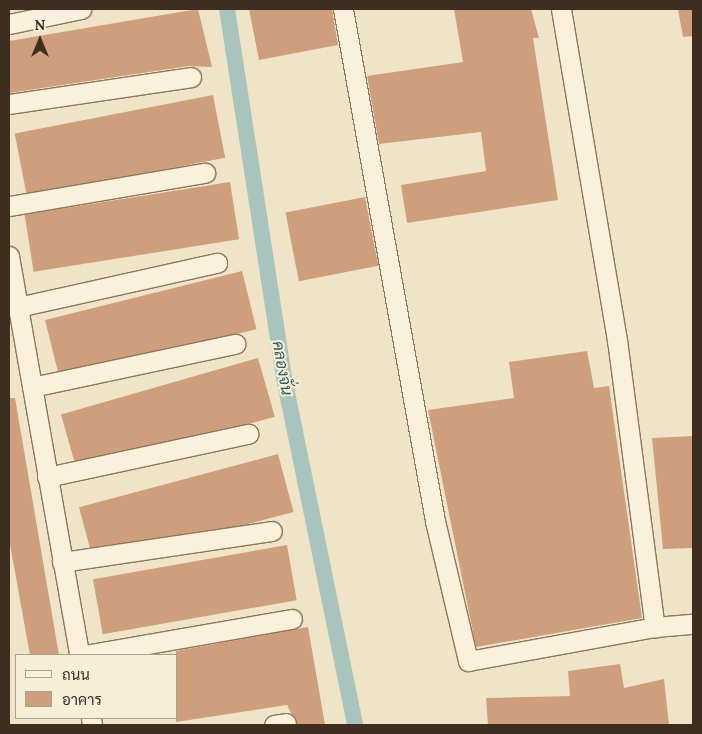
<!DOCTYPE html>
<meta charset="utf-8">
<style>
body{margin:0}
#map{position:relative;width:702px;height:734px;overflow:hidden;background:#f0e4c8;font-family:Lora,Sarabun,serif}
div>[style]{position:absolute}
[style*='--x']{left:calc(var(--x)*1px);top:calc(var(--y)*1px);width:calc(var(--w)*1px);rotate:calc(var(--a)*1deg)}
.canal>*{height:16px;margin:-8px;padding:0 8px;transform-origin:8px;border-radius:8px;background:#a9c4bc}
.building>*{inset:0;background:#cf9f7d;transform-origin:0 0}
.roads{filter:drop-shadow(1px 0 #8d765c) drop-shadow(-1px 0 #8d765c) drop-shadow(0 1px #8d765c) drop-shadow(0 -1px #8d765c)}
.street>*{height:19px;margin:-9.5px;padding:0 9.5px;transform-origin:9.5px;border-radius:9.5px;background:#faf1dc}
span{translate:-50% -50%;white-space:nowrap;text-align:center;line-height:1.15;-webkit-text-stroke:4px #f7eed8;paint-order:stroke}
.water-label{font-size:16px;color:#2f5d5a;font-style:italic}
.frame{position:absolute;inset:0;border:10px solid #3d2e20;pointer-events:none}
.legend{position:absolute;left:15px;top:654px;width:162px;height:65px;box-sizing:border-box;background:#f7eed8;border:1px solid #ada18e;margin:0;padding:6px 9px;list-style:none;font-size:15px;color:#3d2e20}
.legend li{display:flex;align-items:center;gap:10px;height:25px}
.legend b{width:25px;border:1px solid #ada18e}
.north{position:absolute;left:15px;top:15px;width:50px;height:50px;-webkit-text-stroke:4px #f7eed8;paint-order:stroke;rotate:0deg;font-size:14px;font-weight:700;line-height:20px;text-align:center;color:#3d2e20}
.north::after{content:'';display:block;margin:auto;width:18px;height:22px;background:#3d2e20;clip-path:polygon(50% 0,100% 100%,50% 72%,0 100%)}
</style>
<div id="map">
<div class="canal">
<div style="--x:227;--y:9;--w:373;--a:81.2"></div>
<div style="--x:284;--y:378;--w:354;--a:78.4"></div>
</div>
<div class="building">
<div style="clip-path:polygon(198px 9px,212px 67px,189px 66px,9px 93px,9px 41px)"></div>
<div style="clip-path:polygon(249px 9px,332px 9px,338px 45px,259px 60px)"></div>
<div style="clip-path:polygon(454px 9px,531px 9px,539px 38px,533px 38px,558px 200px,407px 223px,401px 185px,486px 171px,481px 132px,379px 144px,367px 76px,463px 62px)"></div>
<div style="clip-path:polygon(678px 9px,693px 9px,693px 36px,683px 37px)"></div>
<div style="left:213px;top:95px;width:64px;height:202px;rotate:79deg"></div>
<div style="left:230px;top:182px;width:58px;height:208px;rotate:81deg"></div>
<div style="left:365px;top:197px;width:70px;height:81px;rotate:79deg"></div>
<div style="left:242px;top:271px;width:60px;height:203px;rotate:76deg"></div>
<div style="clip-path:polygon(587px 351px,594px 388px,609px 386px,642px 618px,476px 647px,428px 410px,514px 398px,509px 362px)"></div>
<div style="left:258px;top:358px;width:61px;height:205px;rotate:74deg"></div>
<div style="clip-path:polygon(9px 398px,15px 398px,59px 655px,30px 655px,9px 539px)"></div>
<div style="clip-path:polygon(693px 436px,693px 548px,663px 549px,652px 438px)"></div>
<div style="left:278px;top:454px;width:60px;height:206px;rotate:75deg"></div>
<div style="left:287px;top:545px;width:56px;height:197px;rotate:80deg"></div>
<div style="clip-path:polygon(308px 627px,325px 725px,297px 725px,287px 705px,176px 722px,176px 651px)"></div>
<div style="clip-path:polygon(620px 664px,624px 688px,664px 679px,669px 725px,488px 725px,486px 698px,570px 696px,568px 671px)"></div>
</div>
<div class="roads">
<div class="street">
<div style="--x:343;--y:9;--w:520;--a:79.81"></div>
<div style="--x:435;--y:521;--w:144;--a:76.7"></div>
<div style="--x:468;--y:661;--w:190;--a:-10.3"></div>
<div style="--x:655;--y:627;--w:38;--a:-5"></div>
<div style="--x:561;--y:9;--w:336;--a:80.4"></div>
<div style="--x:617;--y:340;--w:290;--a:82.5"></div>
<div style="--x:9;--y:24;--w:74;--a:-11.8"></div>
<div style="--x:9;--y:104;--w:184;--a:-8.4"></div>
<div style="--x:9;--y:206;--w:199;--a:-9.6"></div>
<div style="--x:9;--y:256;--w:405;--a:80"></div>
<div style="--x:18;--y:307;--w:204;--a:-12.5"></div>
<div style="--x:32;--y:387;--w:208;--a:-12"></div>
<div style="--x:47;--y:477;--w:206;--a:-12.1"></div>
<div style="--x:62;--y:562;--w:212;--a:-8.4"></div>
<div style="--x:85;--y:655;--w:210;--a:-9.9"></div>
<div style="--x:91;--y:718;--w:7;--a:82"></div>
<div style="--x:274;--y:725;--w:12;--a:-9"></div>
</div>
</div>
<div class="water-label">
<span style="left:283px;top:368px;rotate:80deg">คลองจั่น</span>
</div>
<div class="frame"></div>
<ul class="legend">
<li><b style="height:6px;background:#faf1dc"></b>ถนน</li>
<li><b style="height:14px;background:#cf9f7d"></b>อาคาร</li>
</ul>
<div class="north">N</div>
</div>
